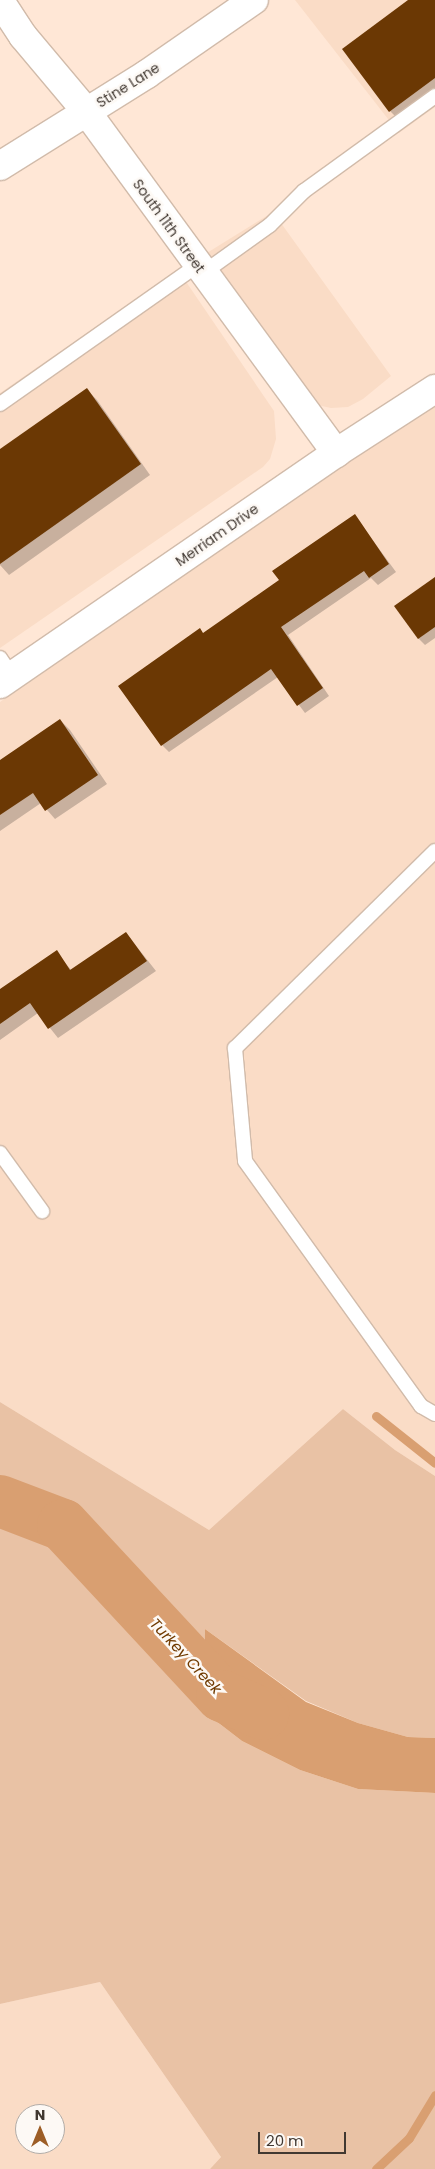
<!DOCTYPE html>
<style>
body{margin:0}
#map{position:relative;width:435px;height:2169px;overflow:hidden;background:#ffe7d6;font-family:Poppins,sans-serif}
div>[style]{position:absolute}
[style*='--x']{left:calc(var(--x)*1px);top:calc(var(--y)*1px);width:calc(var(--w)*1px);rotate:calc(var(--a)*1deg)}
.built>*{inset:0;background:#fadcc6}
.green>*{inset:0;background:#e9c2a5}
.water>*{inset:0;background:#d99f71}
.shadow>*{inset:0;background:#0003}
.stream>*{height:9px;margin:-4.5px;padding:0 4.5px;transform-origin:4.5px;border-radius:4.5px;background:#d99f71}
.river>*{height:52px;margin:-26px;padding:0 26px;transform-origin:26px;border-radius:26px;background:#d99f71}
.building>*{inset:0;background:#6b3804}
.roads{filter:drop-shadow(1px 0 #d1bbaa) drop-shadow(-1px 0 #d1bbaa) drop-shadow(0 1px #d1bbaa) drop-shadow(0 -1px #d1bbaa)}
.lane>*{height:14px;margin:-7px;padding:0 7px;transform-origin:7px;border-radius:7px;background:#fff}
.street>*{height:28px;margin:-14px;padding:0 14px;transform-origin:14px;border-radius:14px;background:#fff}
.secondary>*{height:28px;margin:-14px;padding:0 14px;transform-origin:14px;border-radius:14px;background:#fff}
span{translate:-50% -50%;white-space:nowrap;text-align:center;line-height:1.15;-webkit-text-stroke:5px #fdf9f5;paint-order:stroke}
.street-label{font-size:14px;color:#413831}
.water-label{font-size:15px;color:#703a00;font-style:italic}
.north{position:absolute;left:15px;top:2104px;width:50px;height:50px;box-sizing:border-box;background:#fdf9f5;border:1px solid #b2aca7;border-radius:50%;rotate:0deg;font-size:14px;font-weight:700;line-height:20px;text-align:center;color:#413831}
.north::after{content:'';display:block;margin:auto;width:18px;height:22px;background:#9d5e26;clip-path:polygon(50% 0,100% 100%,50% 72%,0 100%)}
.scale{position:absolute;left:258px;top:2132px;width:88px;height:22px;box-sizing:border-box;border:2px solid #413831;border-top:0;padding-left:6px;font-size:15px;line-height:18px;white-space:nowrap;color:#413831;-webkit-text-stroke:4px #fdf9f5;paint-order:stroke}
</style>
<div id="map">
<div class="built">
<div style="clip-path:polygon(295px 0,435px 0,435px 107px,399px 133px)"></div>
<div style="clip-path:polygon(273px 212px,391px 376px,363px 399px,348px 407px,331px 408px,313px 404px,202px 256px)"></div>
<div style="clip-path:polygon(178px 270px,274px 411px,276px 439px,270px 459px,263px 467px,0 648px,0 393px)"></div>
<div style="clip-path:polygon(435px 395px,435px 1476px,395px 1450px,343px 1409px,209px 1530px,0 1402px,0 702px)"></div>
<div style="clip-path:polygon(evenodd,100px 1982px,221px 2157px,210px 2169px,0 2169px,0 2004px,100px 1982px,25px 2114px,55px 2114px,55px 2144px,25px 2144px,25px 2114px)"></div>
</div>
<div class="green">
<div style="clip-path:polygon(0 1402px,209px 1530px,343px 1409px,395px 1450px,435px 1476px,435px 1738px,408px 1737px,358px 1723px,306px 1701px,205px 1629px,203px 1711px,242px 1741px,300px 1770px,358px 1789px,435px 1793px,435px 2169px,210px 2169px,221px 2157px,100px 1982px,0 2004px)"></div>
</div>
<div class="water">
<div style="clip-path:polygon(205px 1629px,306px 1702px,358px 1723px,408px 1737px,435px 1738px,435px 1793px,358px 1789px,300px 1770px,242px 1741px,203px 1711px)"></div>
</div>
<div class="shadow">
<div style="clip-path:polygon(410px 0,435px 0,435px 93px,399px 120px,390px 111px)"></div>
<div style="clip-path:polygon(86px 389px,97px 400px,150px 475px,9px 575px,0 565px,0 451px)"></div>
<div style="clip-path:polygon(355px 516px,396px 572px,378px 585px,371px 578px,288px 635px,329px 696px,305px 713px,278px 677px,169px 752px,162px 745px,204px 634px,281px 581px)"></div>
<div style="clip-path:polygon(435px 579px,435px 638px,425px 645px,418px 638px)"></div>
<div style="clip-path:polygon(60px 720px,70px 730px,107px 784px,55px 819px,41px 803px,0 831px,0 761px)"></div>
<div style="clip-path:polygon(126px 933px,156px 971px,58px 1038px,38px 1013px,0 1040px,0 990px,56px 952px,72px 971px)"></div>
</div>
<div class="stream">
<div style="--x:376;--y:1416;--w:75;--a:38.5"></div>
<div style="--x:376;--y:2169;--w:45;--a:-43.2"></div>
<div style="--x:409;--y:2138;--w:50;--a:-58.8"></div>
</div>
<div class="river">
<div style="--x:0;--y:1501;--w:67;--a:20.9"></div>
<div style="--x:63;--y:1525;--w:233;--a:47.1"></div>
<div style="--x:222;--y:1696;--w:45;--a:23.7"></div>
</div>
<div class="building">
<div style="clip-path:polygon(408px 0,435px 0,435px 78px,389px 112px,342px 49px)"></div>
<div style="clip-path:polygon(87px 388px,141px 464px,0 564px,0 449px)"></div>
<div style="clip-path:polygon(355px 514px,389px 564px,369px 578px,364px 571px,281px 627px,323px 688px,297px 706px,271px 669px,161px 746px,118px 686px,200px 628px,203px 633px,279px 580px,272px 571px)"></div>
<div style="clip-path:polygon(435px 577px,435px 627px,418px 639px,394px 606px)"></div>
<div style="clip-path:polygon(60px 719px,98px 775px,45px 811px,33px 793px,0 815px,0 760px)"></div>
<div style="clip-path:polygon(126px 932px,147px 961px,48px 1029px,30px 1003px,0 1024px,0 989px,57px 950px,70px 970px)"></div>
</div>
<div class="roads">
<div class="lane">
<div style="--x:203;--y:273;--w:82;--a:-35.6"></div>
<div style="--x:270;--y:225;--w:48;--a:-45"></div>
<div style="--x:304;--y:191;--w:162;--a:-35.9"></div>
<div style="--x:0;--y:404;--w:242;--a:-35.1"></div>
<div style="--x:0;--y:658;--w:22;--a:56"></div>
<div style="--x:435;--y:851;--w:281;--a:135.4"></div>
<div style="--x:235;--y:1048;--w:113;--a:84.9"></div>
<div style="--x:245;--y:1161;--w:302;--a:54.3"></div>
<div style="--x:421;--y:1406;--w:16;--a:30"></div>
<div style="--x:0;--y:1153;--w:72;--a:54.1"></div>
</div>
<div class="street">
<div style="--x:0;--y:1;--w:42;--a:56.7"></div>
<div style="--x:23;--y:36;--w:98;--a:50"></div>
<div style="--x:86;--y:111;--w:424;--a:53.8"></div>
<div style="--x:0;--y:166;--w:173;--a:-32"></div>
<div style="--x:147;--y:74;--w:130;--a:-34.7"></div>
</div>
<div class="secondary">
<div style="--x:0;--y:684;--w:408;--a:-34.5"></div>
<div style="--x:336;--y:453;--w:118;--a:-32.9"></div>
</div>
</div>
<div class="street-label">
<span style="left:128px;top:85px;rotate:-32deg">Stine Lane</span>
<span style="left:169px;top:226px;rotate:54deg">South 11th Street</span>
<span style="left:217px;top:535px;rotate:-35deg">Merriam Drive</span>
</div>
<div class="water-label">
<span style="left:186px;top:1656px;rotate:47deg">Turkey Creek</span>
</div>
<div class="north">N</div>
<div class="scale">20 m</div>
</div>
